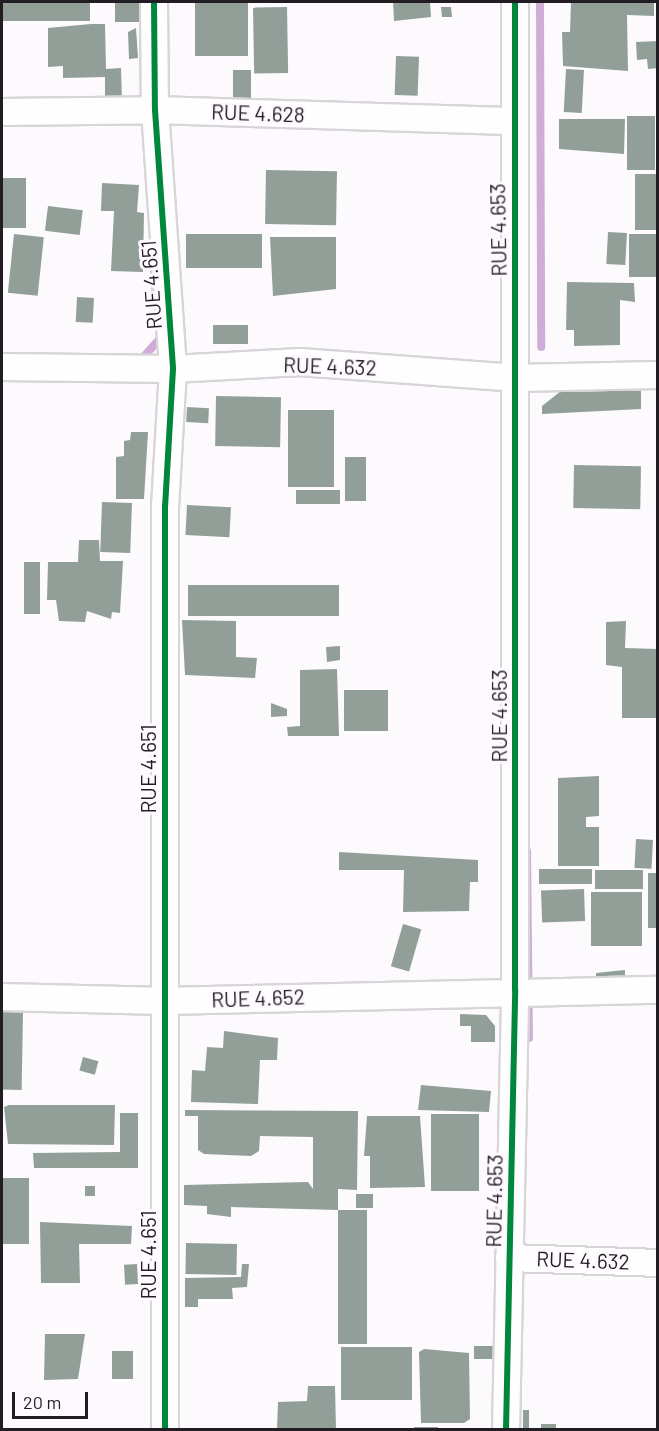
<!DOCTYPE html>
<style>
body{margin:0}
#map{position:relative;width:659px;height:1431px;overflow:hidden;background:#fdfafe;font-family:Barlow,sans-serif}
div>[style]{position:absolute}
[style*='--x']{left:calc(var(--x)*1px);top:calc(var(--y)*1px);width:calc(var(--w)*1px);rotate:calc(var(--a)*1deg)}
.stream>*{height:8px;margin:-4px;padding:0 4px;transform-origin:4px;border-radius:4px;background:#d0add9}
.building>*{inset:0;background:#929f98;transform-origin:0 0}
.roads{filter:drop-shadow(2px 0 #d8d5d9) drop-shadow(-2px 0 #d8d5d9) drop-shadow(0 2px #d8d5d9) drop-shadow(0 -2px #d8d5d9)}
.street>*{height:26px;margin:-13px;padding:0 13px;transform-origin:13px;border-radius:13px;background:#fffeff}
.cycleway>*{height:6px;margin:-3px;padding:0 3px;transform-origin:3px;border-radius:3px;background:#00873e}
span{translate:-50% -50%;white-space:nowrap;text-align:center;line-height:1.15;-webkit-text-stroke:6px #fef9ff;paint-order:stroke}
.street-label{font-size:21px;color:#211d22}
.frame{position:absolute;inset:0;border:3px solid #211d22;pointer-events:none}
.scale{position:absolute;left:12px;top:1392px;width:76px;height:27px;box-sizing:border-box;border:3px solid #211d22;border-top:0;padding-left:8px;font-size:18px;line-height:21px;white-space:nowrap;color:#211d22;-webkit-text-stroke:4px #fef9ff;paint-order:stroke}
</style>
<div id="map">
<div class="stream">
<div style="--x:540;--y:2;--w:345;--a:89.8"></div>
<div style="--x:153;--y:256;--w:39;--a:86"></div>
<div style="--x:138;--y:363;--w:36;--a:-48"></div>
<div style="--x:527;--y:851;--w:187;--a:89.4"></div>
</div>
<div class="building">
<div style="left:2px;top:2px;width:88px;height:19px"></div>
<div style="left:115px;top:2px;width:24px;height:20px"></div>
<div style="left:195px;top:2px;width:53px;height:54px"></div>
<div style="clip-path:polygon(393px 2px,430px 2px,431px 17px,394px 21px)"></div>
<div style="clip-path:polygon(571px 2px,654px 2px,654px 16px,627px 15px,628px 71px,563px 66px,562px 32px,570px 32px)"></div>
<div style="left:287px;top:7px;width:66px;height:34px;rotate:89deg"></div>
<div style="clip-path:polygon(441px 7px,451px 7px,452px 17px,442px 17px)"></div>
<div style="clip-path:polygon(91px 24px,105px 24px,106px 69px,121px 68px,122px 101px,105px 102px,105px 77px,63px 78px,63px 66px,48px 67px,48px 28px)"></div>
<div style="clip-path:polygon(136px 28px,138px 58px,129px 59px,128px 32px)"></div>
<div style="clip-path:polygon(658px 41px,658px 68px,648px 69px,647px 59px,637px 60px,636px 42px)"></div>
<div style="left:396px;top:56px;width:23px;height:39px;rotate:2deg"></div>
<div style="left:566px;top:69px;width:18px;height:43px;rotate:3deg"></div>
<div style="left:233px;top:70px;width:18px;height:28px"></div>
<div style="left:627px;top:116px;width:28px;height:54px"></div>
<div style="clip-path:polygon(559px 119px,625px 119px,624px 154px,559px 149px)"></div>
<div style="left:266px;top:170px;width:71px;height:54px;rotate:1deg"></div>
<div style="left:635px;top:174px;width:23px;height:56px"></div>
<div style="left:2px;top:178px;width:24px;height:50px"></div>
<div style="clip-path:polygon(102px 183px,139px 185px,137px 212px,144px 213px,143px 272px,111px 271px,114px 211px,101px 211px)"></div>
<div style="left:48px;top:206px;width:35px;height:25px;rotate:7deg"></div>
<div style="left:608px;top:232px;width:19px;height:32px;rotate:3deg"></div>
<div style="left:14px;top:234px;width:30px;height:59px;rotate:6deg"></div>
<div style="left:186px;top:234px;width:76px;height:34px"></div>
<div style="left:629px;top:234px;width:29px;height:43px"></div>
<div style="clip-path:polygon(270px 237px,336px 237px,336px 289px,273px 296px)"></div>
<div style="clip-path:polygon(567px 282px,634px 283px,635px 302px,620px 300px,620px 345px,574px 346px,574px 330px,566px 330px)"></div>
<div style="left:77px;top:297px;width:17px;height:25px;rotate:3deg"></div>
<div style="left:213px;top:325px;width:35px;height:19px"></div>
<div style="clip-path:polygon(561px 391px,641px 391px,641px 409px,542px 414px,542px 406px)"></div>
<div style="left:216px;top:396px;width:65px;height:50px;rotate:1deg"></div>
<div style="left:187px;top:407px;width:22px;height:15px;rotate:3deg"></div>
<div style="left:334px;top:410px;width:77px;height:46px;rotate:90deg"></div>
<div style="clip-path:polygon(131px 432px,148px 432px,144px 499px,116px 499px,116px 457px,124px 456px,124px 441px,130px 440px)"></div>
<div style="left:345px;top:457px;width:21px;height:44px"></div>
<div style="left:574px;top:465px;width:67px;height:43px;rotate:1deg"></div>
<div style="left:296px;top:490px;width:44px;height:14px"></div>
<div style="left:102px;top:502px;width:30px;height:50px;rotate:2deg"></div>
<div style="left:187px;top:505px;width:44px;height:30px;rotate:3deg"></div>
<div style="clip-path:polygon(79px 540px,99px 540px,100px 561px,123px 561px,120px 613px,112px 612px,111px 619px,87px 611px,85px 622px,59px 621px,56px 600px,47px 600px,48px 562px,78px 562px)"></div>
<div style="left:24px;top:562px;width:16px;height:52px"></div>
<div style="left:188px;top:585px;width:151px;height:31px"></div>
<div style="clip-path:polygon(182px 620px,236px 621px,236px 657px,257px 658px,255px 678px,185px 675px)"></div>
<div style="clip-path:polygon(626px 621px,625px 648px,658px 649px,658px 718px,622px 718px,622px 667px,606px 665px,606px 622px)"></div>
<div style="clip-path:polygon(340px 646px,340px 660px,327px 662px,326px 647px)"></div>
<div style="clip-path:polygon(337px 669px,339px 736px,288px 736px,287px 727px,300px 726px,300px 670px)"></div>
<div style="left:344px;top:690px;width:44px;height:41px"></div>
<div style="clip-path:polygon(271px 703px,287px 709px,287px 716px,271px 717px)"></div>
<div style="clip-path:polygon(599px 776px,599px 816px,586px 817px,586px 827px,599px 827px,599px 866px,558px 866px,558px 778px)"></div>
<div style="left:636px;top:839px;width:17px;height:29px;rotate:3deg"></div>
<div style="clip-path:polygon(339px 852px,478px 860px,478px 882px,470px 882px,469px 911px,403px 912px,404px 870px,339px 870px)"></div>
<div style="left:539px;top:869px;width:53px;height:15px"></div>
<div style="left:595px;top:870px;width:48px;height:19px"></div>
<div style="left:648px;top:873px;width:10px;height:55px"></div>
<div style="left:584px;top:889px;width:32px;height:43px;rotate:88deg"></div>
<div style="left:642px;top:892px;width:54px;height:51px;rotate:90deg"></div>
<div style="left:403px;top:924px;width:19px;height:44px;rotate:16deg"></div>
<div style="clip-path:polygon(625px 970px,625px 985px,596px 986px,596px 973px)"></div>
<div style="left:23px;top:1012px;width:78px;height:21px;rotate:91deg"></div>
<div style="clip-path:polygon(460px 1014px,486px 1015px,495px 1026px,495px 1042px,471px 1042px,471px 1026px,460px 1026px)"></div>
<div style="clip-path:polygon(224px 1031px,278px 1038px,277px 1060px,260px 1060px,258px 1104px,191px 1102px,192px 1070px,205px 1071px,207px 1047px,223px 1048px)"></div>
<div style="left:83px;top:1057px;width:16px;height:14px;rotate:15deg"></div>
<div style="clip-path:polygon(421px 1085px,491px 1091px,489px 1112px,418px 1110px)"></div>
<div style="clip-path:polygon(9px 1105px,115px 1105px,114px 1145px,8px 1144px,4px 1107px)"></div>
<div style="clip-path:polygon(185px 1110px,358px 1111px,357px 1190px,338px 1189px,338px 1210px,367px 1210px,367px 1344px,338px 1344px,338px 1210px,231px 1207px,231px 1217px,207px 1214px,207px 1206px,184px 1205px,184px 1185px,308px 1182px,313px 1189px,313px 1137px,260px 1136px,259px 1151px,251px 1156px,204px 1154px,198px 1150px,198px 1116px,185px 1116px)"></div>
<div style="clip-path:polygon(120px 1113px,138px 1113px,138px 1168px,34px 1168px,33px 1153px,120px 1152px)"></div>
<div style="left:431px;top:1114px;width:48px;height:77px"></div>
<div style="clip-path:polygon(367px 1116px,420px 1116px,425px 1187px,370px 1188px,370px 1156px,364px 1156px)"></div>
<div style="left:2px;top:1178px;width:27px;height:66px"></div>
<div style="left:85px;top:1186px;width:10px;height:10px"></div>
<div style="left:373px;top:1194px;width:14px;height:17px;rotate:90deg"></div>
<div style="clip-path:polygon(40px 1222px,132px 1226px,131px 1244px,79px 1244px,80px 1283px,41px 1283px)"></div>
<div style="left:186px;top:1243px;width:51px;height:31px;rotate:1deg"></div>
<div style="left:137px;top:1264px;width:20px;height:13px;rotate:87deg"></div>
<div style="clip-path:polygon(242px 1264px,249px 1264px,247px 1287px,232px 1288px,233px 1299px,198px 1299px,198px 1307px,185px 1307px,185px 1278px,241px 1277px)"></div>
<div style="clip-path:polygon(45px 1334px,85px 1334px,78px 1379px,44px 1380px)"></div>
<div style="left:474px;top:1346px;width:19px;height:13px"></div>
<div style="left:341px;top:1347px;width:71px;height:53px"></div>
<div style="clip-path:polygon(424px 1349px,469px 1353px,470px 1419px,464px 1423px,421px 1423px,419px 1352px)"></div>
<div style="left:112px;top:1351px;width:21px;height:28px"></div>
<div style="clip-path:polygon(308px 1386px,335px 1386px,336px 1430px,277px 1430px,278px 1402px,307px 1401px)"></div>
<div style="left:523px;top:1410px;width:6px;height:20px"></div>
<div style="left:541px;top:1424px;width:15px;height:6px"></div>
<div style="left:414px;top:1427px;width:24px;height:3px"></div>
</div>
<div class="roads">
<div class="street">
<div style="--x:154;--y:2;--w:108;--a:89.5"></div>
<div style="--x:155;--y:110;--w:260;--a:86"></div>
<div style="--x:173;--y:369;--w:137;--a:93.3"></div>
<div style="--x:165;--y:506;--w:924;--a:90"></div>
<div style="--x:2;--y:112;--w:153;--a:-0.7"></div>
<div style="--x:155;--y:110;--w:359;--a:1.8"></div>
<div style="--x:2;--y:367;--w:171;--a:0.7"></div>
<div style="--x:173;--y:369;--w:127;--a:-3.2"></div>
<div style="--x:300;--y:362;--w:217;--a:4.2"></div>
<div style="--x:516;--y:378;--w:142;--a:-1.2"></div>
<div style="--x:2;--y:997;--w:162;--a:1.4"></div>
<div style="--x:164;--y:1001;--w:494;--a:-1.3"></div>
<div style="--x:509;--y:1258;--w:149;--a:1.9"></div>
<div style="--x:506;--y:1430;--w:440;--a:-88.8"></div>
<div style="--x:515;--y:990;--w:988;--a:-90"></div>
</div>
</div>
<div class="cycleway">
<div style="--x:154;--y:2;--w:108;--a:89.5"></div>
<div style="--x:155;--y:110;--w:260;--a:86"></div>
<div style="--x:173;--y:369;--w:137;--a:93.3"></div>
<div style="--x:165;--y:506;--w:924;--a:90"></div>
<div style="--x:506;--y:1430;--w:440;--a:-88.8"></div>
<div style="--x:515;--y:990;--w:988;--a:-90"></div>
</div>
<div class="street-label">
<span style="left:258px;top:113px;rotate:2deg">RUE 4.628</span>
<span style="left:498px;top:230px;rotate:-91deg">RUE 4.653</span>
<span style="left:151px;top:285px;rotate:-94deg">RUE 4.651</span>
<span style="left:330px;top:366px;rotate:2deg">RUE 4.632</span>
<span style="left:499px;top:716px;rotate:-90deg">RUE 4.653</span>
<span style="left:148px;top:769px;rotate:-90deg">RUE 4.651</span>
<span style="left:258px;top:998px;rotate:-2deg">RUE 4.652</span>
<span style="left:494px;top:1201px;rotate:-89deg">RUE 4.653</span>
<span style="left:148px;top:1255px;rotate:-90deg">RUE 4.651</span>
<span style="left:583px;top:1260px;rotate:2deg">RUE 4.632</span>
</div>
<div class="frame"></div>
<div class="scale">20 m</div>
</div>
